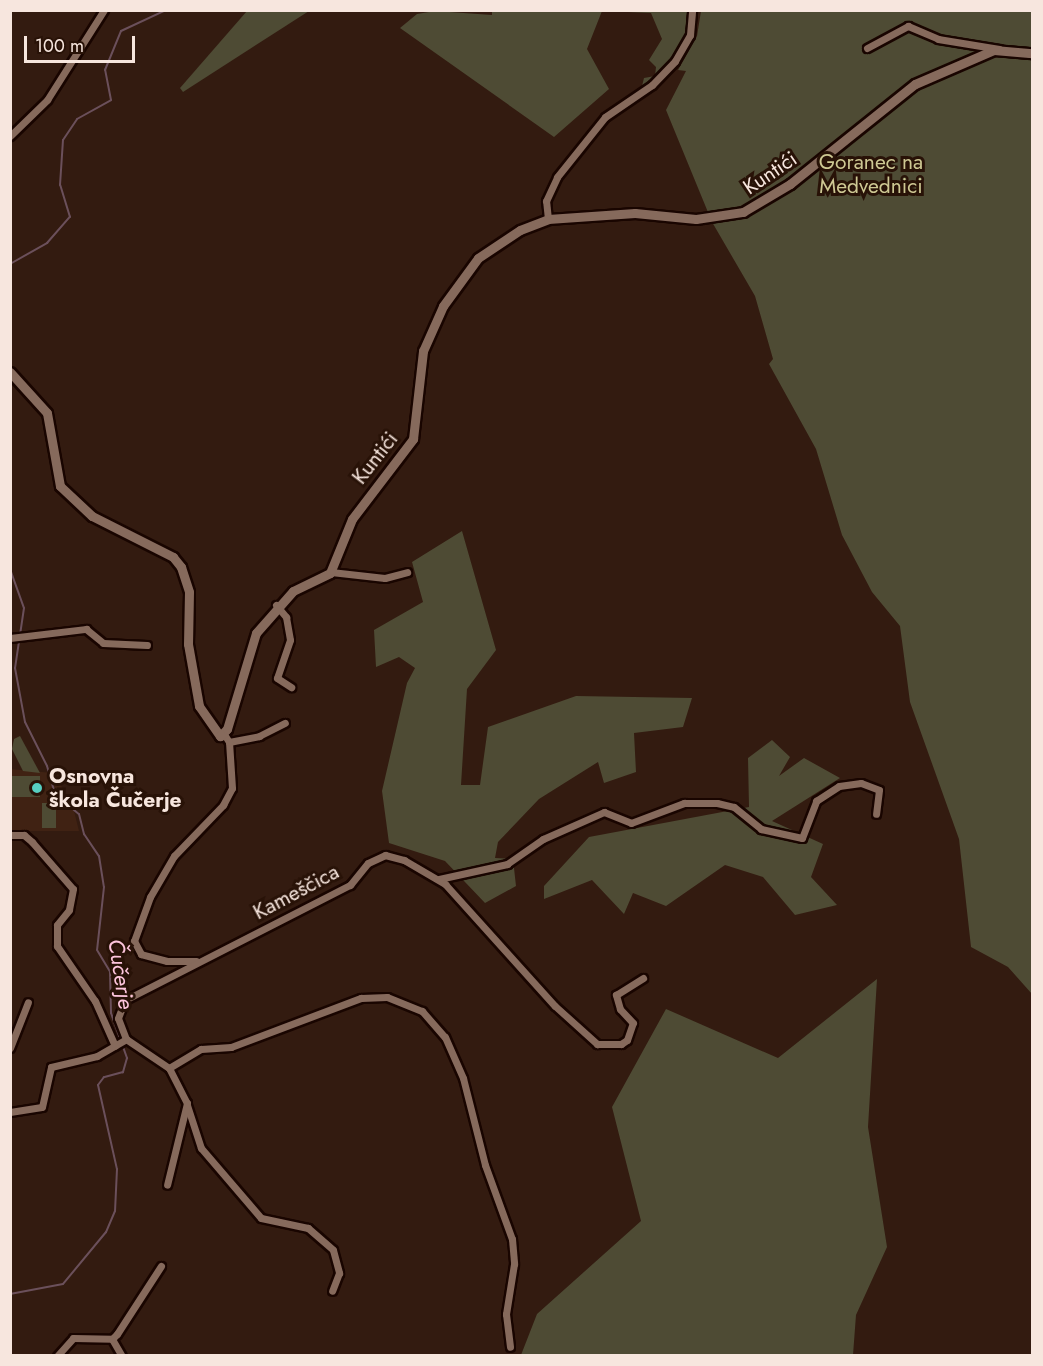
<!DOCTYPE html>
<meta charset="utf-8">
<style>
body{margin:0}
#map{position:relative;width:1043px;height:1366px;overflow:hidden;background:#331b10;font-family:Jost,sans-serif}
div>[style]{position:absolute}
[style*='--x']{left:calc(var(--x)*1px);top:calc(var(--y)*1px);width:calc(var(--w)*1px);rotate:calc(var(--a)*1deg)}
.built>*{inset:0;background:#402213}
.green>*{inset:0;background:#4e4b34;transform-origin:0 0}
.stream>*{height:2px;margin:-1px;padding:0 1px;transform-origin:1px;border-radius:1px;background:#6b505b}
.roads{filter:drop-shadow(2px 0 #190500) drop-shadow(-2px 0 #190500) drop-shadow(0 2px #190500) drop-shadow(0 -2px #190500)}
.street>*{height:7px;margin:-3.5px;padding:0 3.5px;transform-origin:3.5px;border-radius:3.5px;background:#866a5c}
.secondary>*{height:9px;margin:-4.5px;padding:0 4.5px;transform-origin:4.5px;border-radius:4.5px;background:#866a5c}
.dots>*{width:16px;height:16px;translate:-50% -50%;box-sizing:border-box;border:3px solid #281207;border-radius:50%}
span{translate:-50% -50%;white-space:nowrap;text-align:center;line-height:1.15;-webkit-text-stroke:6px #281207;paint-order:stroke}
.park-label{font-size:21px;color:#cec893}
.street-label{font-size:21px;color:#f7e6de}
.poi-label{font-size:21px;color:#f7e6de;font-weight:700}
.left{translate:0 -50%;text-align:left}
.water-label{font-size:22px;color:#fdc5dd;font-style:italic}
.frame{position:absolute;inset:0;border:12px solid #f7e6de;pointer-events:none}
.scale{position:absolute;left:24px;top:36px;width:111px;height:27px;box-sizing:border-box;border:3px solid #f7e6de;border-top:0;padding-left:8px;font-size:18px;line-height:21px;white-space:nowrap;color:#f7e6de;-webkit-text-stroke:4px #281207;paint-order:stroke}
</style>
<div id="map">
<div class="built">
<div style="clip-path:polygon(10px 769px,53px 773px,72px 803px,79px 831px,11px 831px)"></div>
</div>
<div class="green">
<div style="clip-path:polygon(492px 10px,602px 11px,587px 49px,609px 89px,554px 137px,400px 28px,417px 14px,435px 11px,492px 15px)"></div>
<div style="clip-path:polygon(247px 11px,309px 11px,183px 92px,180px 88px)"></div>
<div style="clip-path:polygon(604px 11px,691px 11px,689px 34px,659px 79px,641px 90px,644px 78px,655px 76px,656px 67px,649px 60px,662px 39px,651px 13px)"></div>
<div style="clip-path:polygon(701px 11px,1032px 11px,1032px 994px,1008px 967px,971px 947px,959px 839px,910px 702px,900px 626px,872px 592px,842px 535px,816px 449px,769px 364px,773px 359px,755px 296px,712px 222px,666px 110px,686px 71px,678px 70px,697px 36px)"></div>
<div style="clip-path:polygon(462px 531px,496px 650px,467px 689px,461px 785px,480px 785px,488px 727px,576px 696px,692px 698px,683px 727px,634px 733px,636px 772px,604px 783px,598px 762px,539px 799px,498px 842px,495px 858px,513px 859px,516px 886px,485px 903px,445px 861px,389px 843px,382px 791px,407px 683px,415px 668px,399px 657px,376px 667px,374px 630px,423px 602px,412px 562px)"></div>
<div style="clip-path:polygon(20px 736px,40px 773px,23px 771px,12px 749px,14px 739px)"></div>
<div style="clip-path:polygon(772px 740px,790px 757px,779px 776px,804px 758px,840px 778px,772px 821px,823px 844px,811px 877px,837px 905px,795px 915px,763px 877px,725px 865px,666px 906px,633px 893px,624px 914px,592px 880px,544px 899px,544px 886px,589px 837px,749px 807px,748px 758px)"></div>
<div style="left:11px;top:776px;width:29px;height:21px"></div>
<div style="left:42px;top:803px;width:14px;height:25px"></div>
<div style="clip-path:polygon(877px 979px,868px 1127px,887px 1247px,856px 1315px,853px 1355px,521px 1355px,537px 1314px,641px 1221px,612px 1107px,666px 1009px,778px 1058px)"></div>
</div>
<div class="stream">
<div style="--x:10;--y:264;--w:43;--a:-29.6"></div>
<div style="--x:47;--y:243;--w:35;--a:-49"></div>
<div style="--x:70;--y:217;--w:34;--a:-107"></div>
<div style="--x:60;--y:185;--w:45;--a:-86.2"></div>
<div style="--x:63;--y:140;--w:25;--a:-56"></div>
<div style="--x:77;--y:119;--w:39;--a:-29"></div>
<div style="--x:111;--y:100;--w:31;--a:-101"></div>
<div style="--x:105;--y:70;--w:42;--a:-67.7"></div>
<div style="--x:121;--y:31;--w:50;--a:-25"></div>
<div style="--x:10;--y:569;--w:41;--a:70.3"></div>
<div style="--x:24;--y:608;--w:61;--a:98.5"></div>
<div style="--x:15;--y:668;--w:55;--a:79.5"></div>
<div style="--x:25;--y:722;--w:49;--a:63.4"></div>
<div style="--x:47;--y:766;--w:29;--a:74"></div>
<div style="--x:55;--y:794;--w:31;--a:40"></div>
<div style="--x:79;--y:814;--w:21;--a:76"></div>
<div style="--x:84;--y:834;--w:27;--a:56"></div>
<div style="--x:99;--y:856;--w:31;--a:81"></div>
<div style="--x:104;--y:887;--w:63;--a:96.3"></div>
<div style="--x:97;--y:950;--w:26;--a:59"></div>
<div style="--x:110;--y:972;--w:41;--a:88.6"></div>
<div style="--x:111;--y:1013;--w:48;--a:70.4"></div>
<div style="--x:127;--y:1058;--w:15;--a:106"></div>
<div style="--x:123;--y:1072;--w:20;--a:165"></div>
<div style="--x:104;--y:1077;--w:10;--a:127"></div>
<div style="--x:98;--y:1085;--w:86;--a:77.3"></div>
<div style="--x:117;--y:1169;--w:42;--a:92.7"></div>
<div style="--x:115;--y:1211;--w:23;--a:113"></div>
<div style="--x:106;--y:1232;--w:67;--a:129.6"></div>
<div style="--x:63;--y:1284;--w:54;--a:169.3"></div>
</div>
<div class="roads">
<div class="street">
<div style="--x:867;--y:48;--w:47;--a:-28.2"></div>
<div style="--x:908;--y:26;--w:33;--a:23"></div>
<div style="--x:938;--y:39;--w:62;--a:9.3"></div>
<div style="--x:10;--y:136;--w:52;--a:-44.2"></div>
<div style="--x:47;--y:100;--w:107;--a:-57.7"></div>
<div style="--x:548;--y:219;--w:18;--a:-96"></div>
<div style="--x:546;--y:201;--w:26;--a:-65"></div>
<div style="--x:557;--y:177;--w:77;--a:-51.3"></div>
<div style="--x:605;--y:117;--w:57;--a:-34.2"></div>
<div style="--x:652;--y:85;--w:33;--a:-46"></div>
<div style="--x:675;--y:61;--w:30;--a:-60"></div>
<div style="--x:690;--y:35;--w:25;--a:-85"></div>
<div style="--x:331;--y:572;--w:54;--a:6.3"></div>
<div style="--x:385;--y:578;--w:23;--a:-15"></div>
<div style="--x:276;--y:605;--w:16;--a:50"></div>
<div style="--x:286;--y:617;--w:23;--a:80"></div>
<div style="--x:290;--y:640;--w:40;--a:108.9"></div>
<div style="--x:277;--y:678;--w:17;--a:33"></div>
<div style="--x:10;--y:638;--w:77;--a:-6.8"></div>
<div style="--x:86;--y:629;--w:22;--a:39"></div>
<div style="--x:103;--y:643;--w:44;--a:2.6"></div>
<div style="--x:229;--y:742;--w:31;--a:-11"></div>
<div style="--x:259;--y:736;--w:29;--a:-27"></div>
<div style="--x:10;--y:835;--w:14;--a:0"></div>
<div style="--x:24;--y:835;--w:11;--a:41"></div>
<div style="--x:32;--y:842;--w:62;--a:48.9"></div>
<div style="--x:73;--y:889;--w:21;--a:101"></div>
<div style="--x:69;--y:910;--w:19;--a:129"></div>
<div style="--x:57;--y:925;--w:21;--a:90"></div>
<div style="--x:57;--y:946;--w:67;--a:55.4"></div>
<div style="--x:95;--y:1001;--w:49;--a:66"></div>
<div style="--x:439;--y:879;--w:70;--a:-12.4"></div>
<div style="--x:507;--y:864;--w:44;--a:-34.8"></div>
<div style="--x:543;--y:839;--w:67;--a:-23.9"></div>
<div style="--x:604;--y:812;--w:29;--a:22"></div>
<div style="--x:631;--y:823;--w:57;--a:-20.7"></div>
<div style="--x:684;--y:803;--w:33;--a:0"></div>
<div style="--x:717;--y:803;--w:17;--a:13"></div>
<div style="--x:734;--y:807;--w:35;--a:39"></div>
<div style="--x:761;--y:829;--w:42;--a:12.4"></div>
<div style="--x:802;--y:838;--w:40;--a:-69"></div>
<div style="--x:816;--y:801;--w:27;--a:-33"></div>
<div style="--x:839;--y:786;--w:22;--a:-8"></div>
<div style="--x:861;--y:783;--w:19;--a:21"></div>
<div style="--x:879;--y:790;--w:24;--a:97"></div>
<div style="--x:196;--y:961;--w:29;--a:180"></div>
<div style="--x:167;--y:961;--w:27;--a:-165"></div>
<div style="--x:141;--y:954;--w:15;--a:-118"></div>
<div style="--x:134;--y:941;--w:47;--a:-70"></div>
<div style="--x:150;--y:897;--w:48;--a:-59.7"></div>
<div style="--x:174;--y:856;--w:71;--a:-46.1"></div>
<div style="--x:223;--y:805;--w:19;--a:-62"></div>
<div style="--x:232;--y:788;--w:46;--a:-93.7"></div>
<div style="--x:229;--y:742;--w:9;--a:-122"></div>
<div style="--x:126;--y:1039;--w:22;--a:-111"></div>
<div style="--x:118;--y:1018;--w:19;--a:-69"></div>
<div style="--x:125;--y:1000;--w:253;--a:-27.1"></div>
<div style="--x:350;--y:885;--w:28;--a:-51"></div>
<div style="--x:368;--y:863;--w:19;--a:-25"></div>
<div style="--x:385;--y:855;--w:20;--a:15"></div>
<div style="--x:404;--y:860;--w:48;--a:30.3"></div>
<div style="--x:445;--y:884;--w:164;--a:48"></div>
<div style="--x:555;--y:1006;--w:57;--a:42.1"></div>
<div style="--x:597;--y:1044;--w:24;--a:0"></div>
<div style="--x:621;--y:1044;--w:7;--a:-34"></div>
<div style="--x:627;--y:1040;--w:18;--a:-71"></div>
<div style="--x:633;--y:1023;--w:19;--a:-133"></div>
<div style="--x:620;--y:1009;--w:15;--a:-106"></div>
<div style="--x:616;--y:995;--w:32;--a:-32"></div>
<div style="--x:10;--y:1048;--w:49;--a:-68.6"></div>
<div style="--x:169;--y:1068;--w:37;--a:-31"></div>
<div style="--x:201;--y:1049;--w:30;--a:-4"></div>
<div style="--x:231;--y:1047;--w:139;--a:-20.7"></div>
<div style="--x:361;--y:998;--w:26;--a:-2"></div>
<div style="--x:387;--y:997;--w:38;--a:22"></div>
<div style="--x:422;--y:1011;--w:35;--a:49"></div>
<div style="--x:445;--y:1037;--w:45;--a:66.3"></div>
<div style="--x:463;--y:1078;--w:90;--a:75.8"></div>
<div style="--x:485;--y:1165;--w:79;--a:70"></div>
<div style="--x:512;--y:1239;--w:25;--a:85"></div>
<div style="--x:514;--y:1264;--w:51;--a:99.1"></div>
<div style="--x:506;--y:1314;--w:33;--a:83"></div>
<div style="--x:187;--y:1105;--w:45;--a:72"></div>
<div style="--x:201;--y:1148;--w:92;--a:49.4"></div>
<div style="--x:261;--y:1218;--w:48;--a:12"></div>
<div style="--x:308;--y:1228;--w:33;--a:41"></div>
<div style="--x:333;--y:1250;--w:24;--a:75"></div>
<div style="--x:339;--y:1273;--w:19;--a:111"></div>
<div style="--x:10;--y:1112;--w:32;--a:-9"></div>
<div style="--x:42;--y:1107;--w:41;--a:-77.3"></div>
<div style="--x:51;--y:1067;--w:47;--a:-13.4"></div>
<div style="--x:97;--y:1056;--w:34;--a:-30"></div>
<div style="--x:126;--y:1039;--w:52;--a:34"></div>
<div style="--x:169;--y:1068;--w:39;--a:63"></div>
<div style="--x:187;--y:1103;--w:84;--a:103.7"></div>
<div style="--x:112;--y:1339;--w:20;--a:60"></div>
<div style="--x:57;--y:1356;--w:24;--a:-48"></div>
<div style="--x:73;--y:1338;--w:39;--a:1"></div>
<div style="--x:112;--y:1339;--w:7;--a:-45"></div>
<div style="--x:117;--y:1334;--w:81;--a:-57.1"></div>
</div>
<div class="secondary">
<div style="--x:10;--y:372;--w:55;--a:47.9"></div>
<div style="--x:47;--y:413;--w:74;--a:79.9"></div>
<div style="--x:60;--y:486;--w:44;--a:43.2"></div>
<div style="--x:92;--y:516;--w:91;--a:26.8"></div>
<div style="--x:173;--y:557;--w:13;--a:51"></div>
<div style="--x:181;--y:567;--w:26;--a:72"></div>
<div style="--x:189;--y:592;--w:52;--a:91.1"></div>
<div style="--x:188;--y:644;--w:63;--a:79.9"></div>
<div style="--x:199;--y:706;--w:37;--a:55"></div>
<div style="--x:220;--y:736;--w:10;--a:-45"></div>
<div style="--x:227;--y:729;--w:100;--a:-73.2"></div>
<div style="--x:256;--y:633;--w:56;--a:-48.6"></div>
<div style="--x:293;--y:591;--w:41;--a:-25.9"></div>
<div style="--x:330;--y:573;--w:58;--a:-67.8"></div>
<div style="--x:352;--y:519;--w:101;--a:-52.7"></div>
<div style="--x:413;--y:439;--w:89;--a:-83.5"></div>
<div style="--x:423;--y:351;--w:49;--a:-66"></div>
<div style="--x:443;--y:306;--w:59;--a:-53.9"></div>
<div style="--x:478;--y:258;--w:50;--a:-33.7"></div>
<div style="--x:520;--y:230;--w:30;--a:-21"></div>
<div style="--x:548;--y:219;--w:87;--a:-3.9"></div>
<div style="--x:635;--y:213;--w:61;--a:5.6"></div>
<div style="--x:696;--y:219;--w:48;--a:-8.5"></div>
<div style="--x:743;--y:212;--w:55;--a:-30.8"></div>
<div style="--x:790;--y:184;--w:160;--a:-38.7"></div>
<div style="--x:915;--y:84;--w:86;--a:-23.3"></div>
<div style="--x:994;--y:50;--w:38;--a:5"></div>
</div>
</div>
<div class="dots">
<div style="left:37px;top:788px;background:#57cec1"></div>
</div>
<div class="park-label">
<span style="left:871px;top:174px">Goranec na<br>Medvednici</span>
</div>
<div class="street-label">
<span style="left:770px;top:173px;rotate:-34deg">Kuntići</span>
<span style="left:375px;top:458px;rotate:-52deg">Kuntići</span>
<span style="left:296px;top:892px;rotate:-28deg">Kameščica</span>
</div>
<div class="poi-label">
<span class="left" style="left:49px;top:788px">Osnovna<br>škola Čučerje</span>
</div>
<div class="water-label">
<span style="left:121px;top:974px;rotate:81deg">Čučerje</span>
</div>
<div class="frame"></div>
<div class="scale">100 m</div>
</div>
